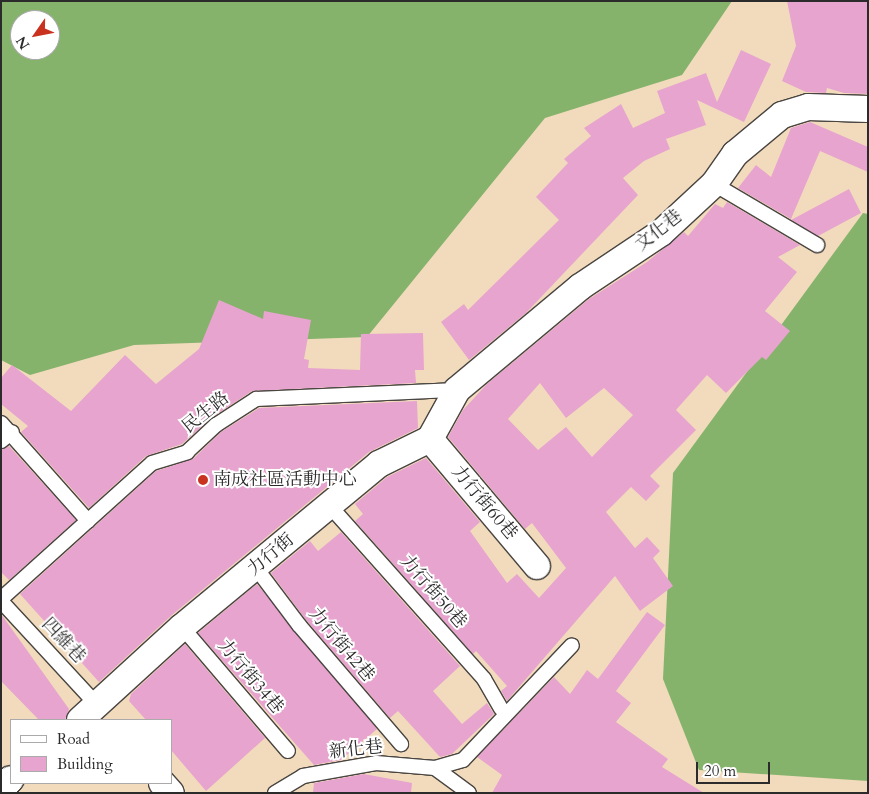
<!DOCTYPE html>
<meta charset="utf-8">
<style>
body{margin:0}
#map{position:relative;width:869px;height:794px;overflow:hidden;background:#f2dbbc;font-family:Cardo,"Noto Serif TC",serif}
div>[style]{position:absolute}
[style*='--x']{left:calc(var(--x)*1px);top:calc(var(--y)*1px);width:calc(var(--w)*1px);rotate:calc(var(--a)*1deg)}
.forest>*{inset:0;background:#86b36c}
.building>*{inset:0;background:#e7a4ce}
.roads{filter:drop-shadow(1px 0 #494541) drop-shadow(-1px 0 #494541) drop-shadow(0 1px #494541) drop-shadow(0 -1px #494541)}
.lane>*{height:14px;margin:-7px;padding:0 7px;transform-origin:7px;border-radius:7px;background:#fff}
.street>*{height:26px;margin:-13px;padding:0 13px;transform-origin:13px;border-radius:13px;background:#fff}
.dots>*{width:14px;height:14px;translate:-50% -50%;box-sizing:border-box;border:2px solid #fff;border-radius:50%}
span{translate:-50% -50%;white-space:nowrap;text-align:center;line-height:1.15;-webkit-text-stroke:4px #fff;paint-order:stroke}
.street-label{font-size:18px;color:#2b2b2b}
.poi-label{font-size:18px;color:#2b2b2b}
.left{translate:0 -50%;text-align:left}
.frame{position:absolute;inset:0;border:2px solid #2b2b2b;pointer-events:none}
.legend{position:absolute;left:10px;top:719px;width:162px;height:65px;box-sizing:border-box;background:#fff;border:1px solid #aaa;margin:0;padding:6px 9px;list-style:none;font-size:15px;color:#2b2b2b}
.legend li{display:flex;align-items:center;gap:10px;height:25px}
.legend b{width:25px;border:1px solid #aaa}
.north{position:absolute;left:10px;top:10px;width:50px;height:50px;box-sizing:border-box;background:#fff;border:1px solid #aaa;border-radius:50%;rotate:237deg;font-size:14px;font-weight:700;line-height:20px;text-align:center;color:#2b2b2b}
.north::after{content:'';display:block;margin:auto;width:18px;height:22px;background:#c8321e;clip-path:polygon(50% 0,100% 100%,50% 72%,0 100%)}
.scale{position:absolute;left:696px;top:762px;width:74px;height:22px;box-sizing:border-box;border:2px solid #2b2b2b;border-top:0;padding-left:6px;font-size:15px;line-height:18px;white-space:nowrap;color:#2b2b2b;-webkit-text-stroke:4px #fff;paint-order:stroke}
</style>
<div id="map">
<div class="forest">
<div style="clip-path:polygon(evenodd,1px 1px,732px 1px,682px 75px,545px 118px,367px 337px,134px 345px,30px 375px,1px 360px,1px 1px,20px 20px,50px 20px,50px 50px,20px 50px,20px 20px)"></div>
<div style="clip-path:polygon(863px 213px,868px 214px,868px 781px,699px 770px,663px 679px,673px 473px)"></div>
</div>
<div class="building">
<div style="clip-path:polygon(787px 1px,868px 1px,868px 94px,844px 93px,827px 88px,826px 93px,806px 92px,782px 81px,796px 46px)"></div>
<div style="clip-path:polygon(741px 50px,771px 64px,744px 122px,697px 100px,706px 125px,666px 139px,670px 149px,644px 161px,623px 178px,638px 195px,526px 313px,469px 360px,441px 322px,464px 304px,468px 310px,559px 220px,536px 197px,568px 163px,564px 159px,591px 136px,584px 128px,621px 104px,633px 128px,665px 113px,657px 91px,706px 73px,717px 102px)"></div>
<div style="clip-path:polygon(810px 122px,868px 147px,868px 172px,820px 151px,791px 219px,738px 188px,756px 165px,771px 177px,791px 128px)"></div>
<div style="clip-path:polygon(849px 189px,861px 213px,818px 236px,791px 220px)"></div>
<div style="clip-path:polygon(evenodd,727px 202px,800px 245px,778px 257px,797px 272px,765px 311px,790px 331px,766px 360px,762px 357px,726px 393px,707px 375px,676px 410px,696px 430px,650px 476px,660px 486px,646px 501px,631px 487px,606px 512px,635px 548px,647px 537px,660px 551px,653px 558px,673px 586px,640px 611px,615px 576px,507px 701px,501px 691px,507px 686px,476px 651px,473px 654px,355px 521px,363px 514px,355px 504px,387px 477px,426px 458px,480px 522px,470px 531px,507px 583px,517px 574px,539px 598px,566px 568px,532px 523px,525px 529px,448px 437px,463px 410px,487px 384px,589px 299px,647px 262px,684px 232px,688px 236px,715px 204px,723px 208px,727px 202px,540px 383px,566px 418px,604px 388px,633px 415px,592px 457px,566px 427px,538px 450px,508px 419px,540px 383px)"></div>
<div style="clip-path:polygon(219px 300px,263px 319px,264px 311px,311px 320px,304px 359px,309px 360px,308px 368px,360px 370px,361px 334px,423px 333px,424px 370px,415px 370px,416px 383px,252px 391px,211px 418px,182px 444px,146px 456px,89px 508px,21px 432px,28px 426px,1px 404px,1px 378px,12px 365px,71px 411px,125px 355px,156px 384px,199px 349px)"></div>
<div style="clip-path:polygon(417px 401px,418px 428px,369px 452px,172px 615px,99px 682px,20px 594px,156px 471px,193px 459px,221px 432px,259px 408px)"></div>
<div style="clip-path:polygon(9px 446px,76px 520px,9px 580px,1px 572px,1px 450px)"></div>
<div style="clip-path:polygon(341px 532px,460px 666px,433px 691px,462px 724px,487px 703px,494px 714px,452px 754px,440px 757px,398px 711px,390px 718px,306px 620px,271px 573px,310px 541px,318px 551px)"></div>
<div style="clip-path:polygon(257px 584px,377px 729px,341px 760px,314px 765px,198px 633px)"></div>
<div style="clip-path:polygon(647px 612px,665px 625px,616px 691px,631px 703px,616px 722px,668px 759px,662px 767px,704px 793px,492px 793px,502px 775px,477px 757px,554px 677px,570px 694px,587px 670px,598px 679px)"></div>
<div style="clip-path:polygon(1px 614px,69px 709px,65px 720px,39px 720px,1px 681px)"></div>
<div style="clip-path:polygon(185px 644px,265px 738px,206px 791px,171px 750px,171px 720px,146px 720px,129px 701px,131px 694px)"></div>
<div style="clip-path:polygon(364px 774px,412px 783px,411px 793px,313px 793px,314px 783px)"></div>
</div>
<div class="roads">
<div class="lane">
<div style="--x:714;--y:184;--w:120;--a:30.6"></div>
<div style="--x:1;--y:423;--w:131;--a:48.4"></div>
<div style="--x:1;--y:441;--w:14;--a:-39"></div>
<div style="--x:329;--y:505;--w:233;--a:48.3"></div>
<div style="--x:484;--y:679;--w:34;--a:60"></div>
<div style="--x:256;--y:568;--w:71;--a:53"></div>
<div style="--x:299;--y:625;--w:157;--a:49.4"></div>
<div style="--x:1;--y:599;--w:203;--a:-42"></div>
<div style="--x:152;--y:463;--w:37;--a:-17"></div>
<div style="--x:187;--y:452;--w:40;--a:-43"></div>
<div style="--x:216;--y:425;--w:48;--a:-33"></div>
<div style="--x:256;--y:399;--w:201;--a:-2.6"></div>
<div style="--x:1;--y:601;--w:142;--a:47.3"></div>
<div style="--x:182;--y:627;--w:163;--a:49.5"></div>
<div style="--x:435;--y:768;--w:29;--a:-16"></div>
<div style="--x:463;--y:760;--w:158;--a:-46.5"></div>
<div style="--x:275;--y:793;--w:33;--a:-31"></div>
<div style="--x:303;--y:776;--w:74;--a:-10.1"></div>
<div style="--x:376;--y:763;--w:59;--a:4.8"></div>
<div style="--x:435;--y:768;--w:42;--a:36.3"></div>
</div>
<div class="street">
<div style="--x:430;--y:439;--w:166;--a:49.9"></div>
<div style="--x:80;--y:720;--w:138;--a:-42.4"></div>
<div style="--x:182;--y:627;--w:256;--a:-39.6"></div>
<div style="--x:379;--y:464;--w:57;--a:-26.1"></div>
<div style="--x:430;--y:439;--w:56;--a:-61.1"></div>
<div style="--x:457;--y:390;--w:160;--a:-39.9"></div>
<div style="--x:580;--y:287;--w:97;--a:-33.7"></div>
<div style="--x:661;--y:233;--w:72;--a:-42.8"></div>
<div style="--x:714;--y:184;--w:37;--a:-55"></div>
<div style="--x:735;--y:154;--w:61;--a:-39.7"></div>
<div style="--x:782;--y:115;--w:27;--a:-17"></div>
<div style="--x:808;--y:107;--w:60;--a:1.9"></div>
<div style="--x:162;--y:783;--w:13;--a:48"></div>
<div style="--x:1;--y:788;--w:13;--a:-42"></div>
</div>
</div>
<div class="dots">
<div style="left:203px;top:480px;background:#c8321e"></div>
</div>
<div class="street-label">
<span style="left:659px;top:231px;rotate:-38deg">文化巷</span>
<span style="left:206px;top:413px;rotate:-39deg">民生路</span>
<span style="left:484px;top:503px;rotate:50deg">力行街60巷</span>
<span style="left:271px;top:555px;rotate:-40deg">力行街</span>
<span style="left:433px;top:592px;rotate:49deg">力行街50巷</span>
<span style="left:63px;top:641px;rotate:47deg">四維巷</span>
<span style="left:341px;top:645px;rotate:50deg">力行街42巷</span>
<span style="left:250px;top:677px;rotate:50deg">力行街34巷</span>
<span style="left:356px;top:750px;rotate:-6deg">新化巷</span>
</div>
<div class="poi-label">
<span class="left" style="left:213px;top:480px">南成社區活動中心</span>
</div>
<div class="frame"></div>
<ul class="legend">
<li><b style="height:6px;background:#fff"></b>Road</li>
<li><b style="height:14px;background:#e7a4ce"></b>Building</li>
</ul>
<div class="north">N</div>
<div class="scale">20 m</div>
</div>
